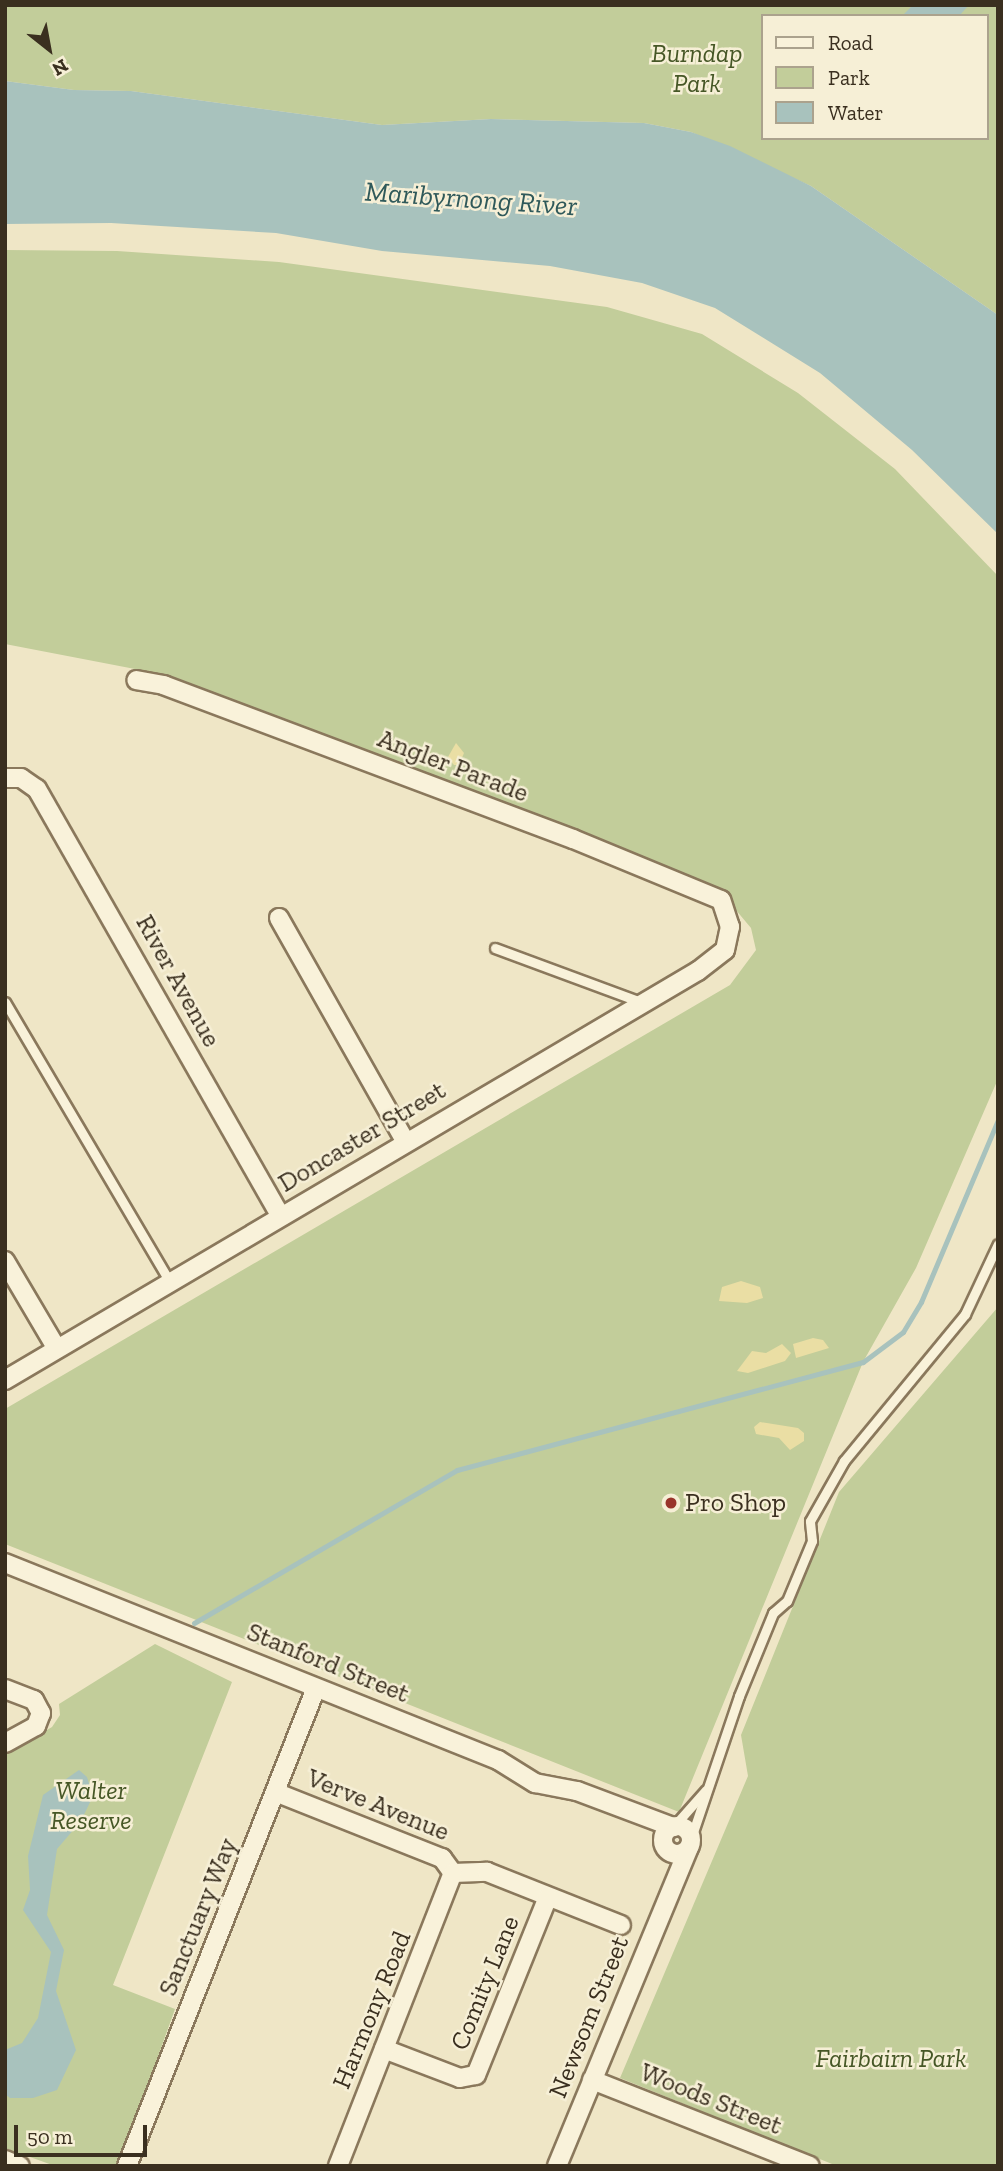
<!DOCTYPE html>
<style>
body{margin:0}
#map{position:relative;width:1003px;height:2171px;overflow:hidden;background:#efe6c6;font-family:"Zilla Slab",serif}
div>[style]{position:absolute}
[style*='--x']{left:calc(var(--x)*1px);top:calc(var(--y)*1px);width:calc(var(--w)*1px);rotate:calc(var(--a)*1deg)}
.green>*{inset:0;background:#c2cd9a}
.sand>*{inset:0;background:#eadea4}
.water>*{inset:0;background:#a8c2bd}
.stream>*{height:5px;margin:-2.5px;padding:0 2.5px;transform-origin:2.5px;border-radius:2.5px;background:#a8c2bd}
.roads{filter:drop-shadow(2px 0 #8a785c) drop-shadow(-2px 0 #8a785c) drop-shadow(0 2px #8a785c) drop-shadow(0 -2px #8a785c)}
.lane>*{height:9px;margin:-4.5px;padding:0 4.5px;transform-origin:4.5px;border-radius:4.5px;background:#f9f2da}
.street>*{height:18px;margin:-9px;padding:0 9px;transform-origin:9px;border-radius:9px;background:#f9f2da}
.street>.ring{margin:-9px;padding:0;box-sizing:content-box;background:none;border:18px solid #f9f2da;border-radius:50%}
.dots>*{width:19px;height:19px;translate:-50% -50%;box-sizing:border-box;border:4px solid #f6efd6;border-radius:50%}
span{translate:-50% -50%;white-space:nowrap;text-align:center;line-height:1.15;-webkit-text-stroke:5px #f6efd6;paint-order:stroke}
.park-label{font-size:26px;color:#465726;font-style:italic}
.street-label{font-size:26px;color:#3a2f1f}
.poi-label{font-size:26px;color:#3a2f1f}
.left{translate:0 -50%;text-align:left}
.water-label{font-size:28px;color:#2f595a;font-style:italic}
.frame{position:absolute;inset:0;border:7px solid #3a2f1f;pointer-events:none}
.legend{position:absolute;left:761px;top:14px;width:228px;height:126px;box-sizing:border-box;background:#f6efd6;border:2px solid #aba28d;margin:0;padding:9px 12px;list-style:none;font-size:21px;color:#3a2f1f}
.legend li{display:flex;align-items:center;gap:14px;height:35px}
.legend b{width:35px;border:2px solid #aba28d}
.north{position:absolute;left:14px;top:14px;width:70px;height:70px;-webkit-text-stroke:5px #f6efd6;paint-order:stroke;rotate:149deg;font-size:19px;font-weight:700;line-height:28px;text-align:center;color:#3a2f1f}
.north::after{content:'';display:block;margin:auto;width:24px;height:32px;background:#3a2f1f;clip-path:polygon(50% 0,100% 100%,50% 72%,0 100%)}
.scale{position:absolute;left:14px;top:2125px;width:133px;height:32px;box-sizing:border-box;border:4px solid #3a2f1f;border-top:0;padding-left:9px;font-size:21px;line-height:24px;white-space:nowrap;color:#3a2f1f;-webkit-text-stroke:5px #f6efd6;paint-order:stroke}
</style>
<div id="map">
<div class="green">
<div style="clip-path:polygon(evenodd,5px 5px,998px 5px,998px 315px,811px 186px,691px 132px,644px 123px,491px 119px,382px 125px,131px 91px,74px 90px,5px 81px,5px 5px,763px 16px,987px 16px,987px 138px,763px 138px,763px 16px)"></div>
<div style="clip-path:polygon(5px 250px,117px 251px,279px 262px,607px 307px,702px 334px,798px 393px,895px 469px,998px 576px,998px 1079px,916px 1268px,863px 1362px,679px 1812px,5px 1544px,5px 1409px,730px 985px,756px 950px,751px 928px,725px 897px,161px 674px,5px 644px)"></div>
<div style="clip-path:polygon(998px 1307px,998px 2166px,837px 2166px,620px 2078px,748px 1776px,741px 1735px,839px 1492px)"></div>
<div style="clip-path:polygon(155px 1644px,232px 1682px,113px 1985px,175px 2009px,119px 2166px,55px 2166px,5px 2148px,5px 1755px,52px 1727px,60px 1715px,59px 1704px)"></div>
</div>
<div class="sand">
<div style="clip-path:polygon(456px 743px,464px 753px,459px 765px,454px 765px,448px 757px)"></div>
<div style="clip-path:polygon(741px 1281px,760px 1287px,763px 1298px,747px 1303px,719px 1301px,722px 1287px)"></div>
<div style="clip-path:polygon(813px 1338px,823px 1340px,829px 1348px,796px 1358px,793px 1344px)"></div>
<div style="clip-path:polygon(782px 1344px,791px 1353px,785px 1361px,748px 1373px,737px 1371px,752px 1351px,766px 1353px)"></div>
<div style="clip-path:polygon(760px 1422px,798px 1428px,804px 1433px,804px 1441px,790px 1450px,779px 1438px,756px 1434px,754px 1427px)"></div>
</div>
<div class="water">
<div style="clip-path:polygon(913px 5px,969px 5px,959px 16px,902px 16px)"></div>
<div style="clip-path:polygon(5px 81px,74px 90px,131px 91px,382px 125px,491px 119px,644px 123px,691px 132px,730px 146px,811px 186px,998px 315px,998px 534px,912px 450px,820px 373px,715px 308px,642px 283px,550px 266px,382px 251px,276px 233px,111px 223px,5px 224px)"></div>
<div style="clip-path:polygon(79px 1770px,87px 1777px,93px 1796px,81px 1821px,57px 1849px,47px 1915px,64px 1950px,56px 1991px,76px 2050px,57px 2090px,33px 2098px,10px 2098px,5px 2094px,5px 2050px,22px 2043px,38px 2018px,51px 1952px,23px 1910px,30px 1890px,28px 1856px,43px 1795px)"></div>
</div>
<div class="stream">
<div style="--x:194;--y:1623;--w:304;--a:-30.2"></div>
<div style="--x:457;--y:1470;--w:420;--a:-14.9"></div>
<div style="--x:863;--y:1362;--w:50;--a:-36.9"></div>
<div style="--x:903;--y:1332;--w:35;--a:-59"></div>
<div style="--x:921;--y:1302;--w:198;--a:-67.1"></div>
</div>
<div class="roads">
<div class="lane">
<div style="--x:495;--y:948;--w:156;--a:20.3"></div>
<div style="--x:5;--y:1002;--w:327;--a:59.5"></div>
<div style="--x:674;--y:1826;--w:48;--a:-48.4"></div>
<div style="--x:691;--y:1838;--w:150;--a:-71.3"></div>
<div style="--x:739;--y:1696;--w:90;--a:-67.7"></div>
<div style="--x:773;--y:1613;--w:18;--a:-41"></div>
<div style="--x:787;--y:1601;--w:65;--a:-67.4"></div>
<div style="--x:812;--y:1541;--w:20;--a:-96"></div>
<div style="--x:810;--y:1521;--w:69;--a:-60.5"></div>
<div style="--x:844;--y:1461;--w:190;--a:-50.5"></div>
<div style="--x:965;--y:1314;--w:77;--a:-64.8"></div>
</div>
<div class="street">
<div style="--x:5;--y:778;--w:16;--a:0"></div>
<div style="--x:21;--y:778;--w:19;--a:35"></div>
<div style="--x:37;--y:789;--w:492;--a:60.3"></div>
<div style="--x:279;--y:918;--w:256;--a:60.5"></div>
<div style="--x:5;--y:1261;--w:102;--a:59.4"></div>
<div style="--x:5;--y:1380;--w:805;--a:-30.55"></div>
<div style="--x:698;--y:971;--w:34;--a:-38"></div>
<div style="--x:725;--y:950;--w:24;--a:-78"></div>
<div style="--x:730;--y:927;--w:28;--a:-108"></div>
<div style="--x:721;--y:900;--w:160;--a:-157.6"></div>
<div style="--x:573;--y:839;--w:437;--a:-159.4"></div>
<div style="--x:164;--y:685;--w:28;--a:-170"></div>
<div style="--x:5;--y:1563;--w:531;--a:21.78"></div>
<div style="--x:498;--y:1760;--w:44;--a:31.9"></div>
<div style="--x:535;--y:1783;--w:43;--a:10.8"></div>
<div style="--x:577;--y:1791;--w:103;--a:20.6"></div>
<div style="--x:5;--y:1689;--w:31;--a:21"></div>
<div style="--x:34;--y:1700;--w:15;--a:62"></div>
<div style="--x:41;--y:1713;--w:14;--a:111"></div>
<div style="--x:36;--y:1726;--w:35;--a:151"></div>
<div style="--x:275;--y:1792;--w:180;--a:21.6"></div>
<div style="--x:442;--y:1858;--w:19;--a:54"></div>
<div class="ring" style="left:663px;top:1826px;width:10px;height:10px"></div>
<div style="--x:453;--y:1873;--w:34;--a:-2"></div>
<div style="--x:487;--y:1872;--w:144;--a:21.6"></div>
<div style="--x:384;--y:2049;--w:81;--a:20.9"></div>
<div style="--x:460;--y:2078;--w:16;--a:-11"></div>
<div style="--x:476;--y:2075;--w:192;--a:-68"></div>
<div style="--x:592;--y:2080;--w:234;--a:21.5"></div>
<div style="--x:5;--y:2160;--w:16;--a:22"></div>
<div style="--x:127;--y:2166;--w:514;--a:-68.43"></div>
<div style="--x:338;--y:2166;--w:315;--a:-68.6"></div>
<div style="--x:557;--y:2166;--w:345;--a:-67.5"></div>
</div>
</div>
<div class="dots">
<div style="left:671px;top:1503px;background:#99342b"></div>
</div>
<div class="park-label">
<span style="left:697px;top:69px">Burndap<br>Park</span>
<span style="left:91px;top:1806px">Walter<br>Reserve</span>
<span style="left:891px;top:2059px">Fairbairn Park</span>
</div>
<div class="street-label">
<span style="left:453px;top:766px;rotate:21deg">Angler Parade</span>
<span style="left:178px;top:981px;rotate:61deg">River Avenue</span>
<span style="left:362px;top:1137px;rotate:-31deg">Doncaster Street</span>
<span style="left:328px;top:1663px;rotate:22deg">Stanford Street</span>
<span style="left:378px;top:1805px;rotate:22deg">Verve Avenue</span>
<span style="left:198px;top:1917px;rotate:-68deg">Sanctuary Way</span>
<span style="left:485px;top:1983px;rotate:-68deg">Comity Lane</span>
<span style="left:372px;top:2010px;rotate:-68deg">Harmony Road</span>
<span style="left:589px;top:2017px;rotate:-68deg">Newsom Street</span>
<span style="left:711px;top:2099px;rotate:22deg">Woods Street</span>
</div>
<div class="poi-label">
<span class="left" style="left:685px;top:1503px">Pro Shop</span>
</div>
<div class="water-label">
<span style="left:471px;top:199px;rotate:4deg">Maribyrnong River</span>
</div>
<div class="frame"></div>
<ul class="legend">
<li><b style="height:9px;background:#f9f2da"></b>Road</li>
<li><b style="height:19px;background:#c2cd9a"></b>Park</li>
<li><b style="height:19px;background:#a8c2bd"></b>Water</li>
</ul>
<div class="north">N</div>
<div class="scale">50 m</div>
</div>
